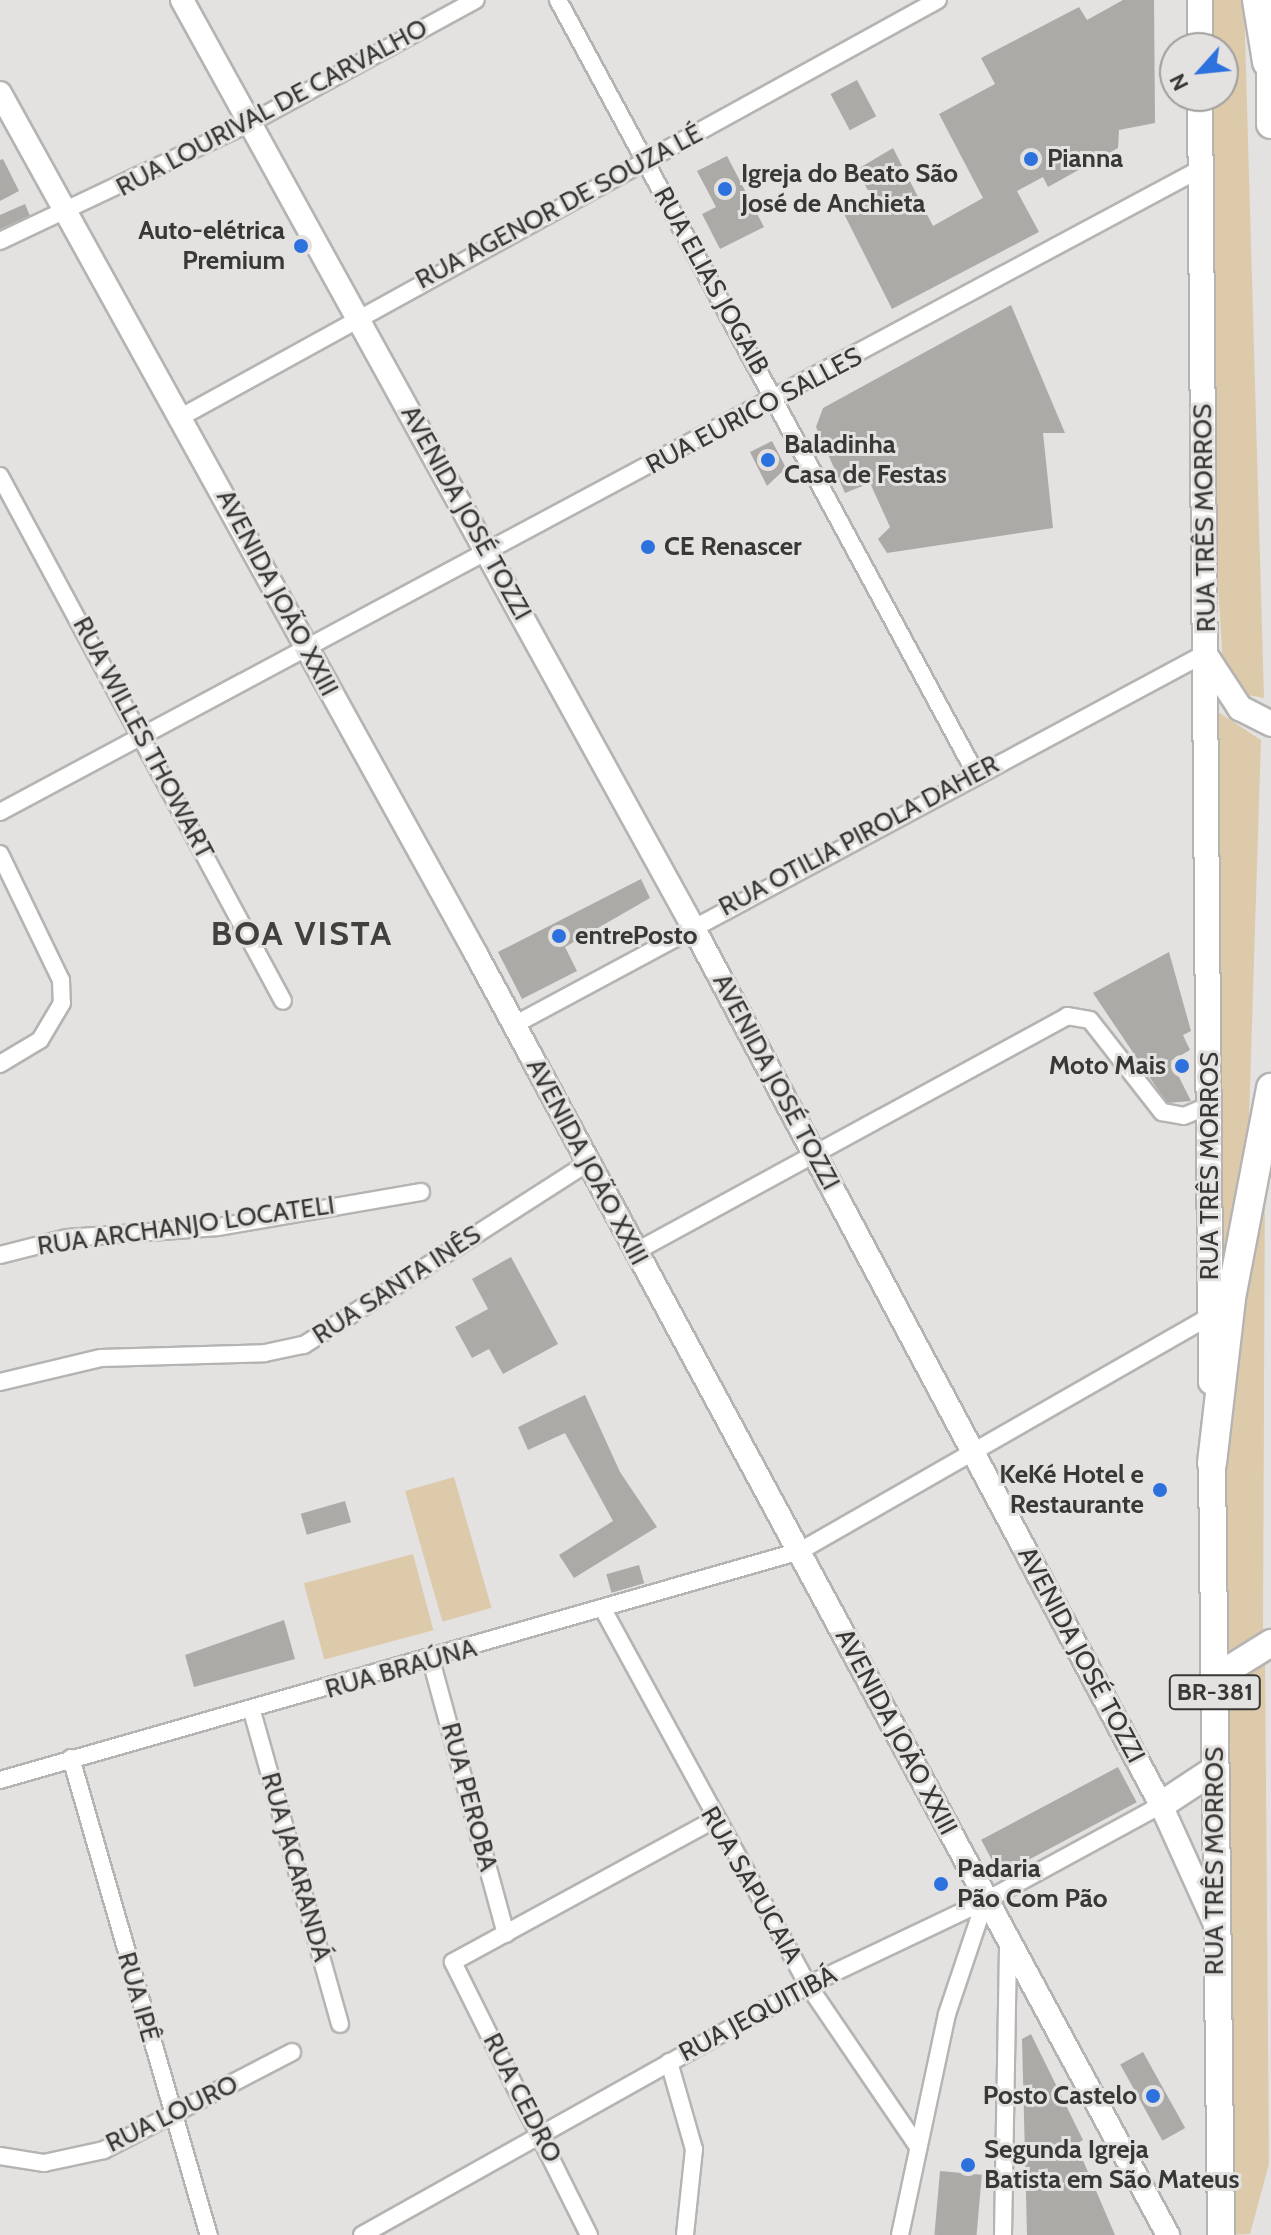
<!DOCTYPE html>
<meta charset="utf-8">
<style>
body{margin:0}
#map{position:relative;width:1271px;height:2235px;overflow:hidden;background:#e4e2e0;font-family:Cabin,sans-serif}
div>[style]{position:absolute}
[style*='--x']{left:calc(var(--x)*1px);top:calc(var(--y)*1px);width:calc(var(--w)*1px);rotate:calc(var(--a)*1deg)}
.green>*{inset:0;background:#ddcaab;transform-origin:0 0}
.building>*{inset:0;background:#abaaa7;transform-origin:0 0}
.roads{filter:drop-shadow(2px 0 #b6b4b2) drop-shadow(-2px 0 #b6b4b2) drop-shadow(0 2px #b6b4b2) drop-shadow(0 -2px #b6b4b2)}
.minor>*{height:16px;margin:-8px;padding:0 8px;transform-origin:8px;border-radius:8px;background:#fff}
.tertiary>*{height:22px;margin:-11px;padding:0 11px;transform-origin:11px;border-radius:11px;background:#fff}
.secondary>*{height:24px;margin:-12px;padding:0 12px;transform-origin:12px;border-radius:12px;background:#fff}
.primary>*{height:26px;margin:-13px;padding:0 13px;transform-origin:13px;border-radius:13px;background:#fff}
.trunk>*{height:28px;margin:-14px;padding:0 14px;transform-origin:14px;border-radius:14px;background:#fff}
.dots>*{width:22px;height:22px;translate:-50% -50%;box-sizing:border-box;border:4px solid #e4e2e0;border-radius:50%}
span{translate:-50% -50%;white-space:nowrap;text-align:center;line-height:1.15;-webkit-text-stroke:6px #e4e2e0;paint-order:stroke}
.shield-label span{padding:2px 6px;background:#e4e2e0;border:2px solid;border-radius:6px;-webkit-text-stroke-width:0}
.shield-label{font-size:24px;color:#383837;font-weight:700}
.street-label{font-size:26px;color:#383837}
.poi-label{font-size:26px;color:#383837;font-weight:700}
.left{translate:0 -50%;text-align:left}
.right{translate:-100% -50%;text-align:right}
.district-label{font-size:34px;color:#41403e;font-weight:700;letter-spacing:2px}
.north{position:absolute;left:1159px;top:32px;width:80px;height:80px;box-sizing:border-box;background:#e4e2e0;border:2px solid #9f9e9c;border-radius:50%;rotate:243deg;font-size:22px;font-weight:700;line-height:32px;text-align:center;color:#383837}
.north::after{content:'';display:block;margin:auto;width:28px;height:36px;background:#2c71dd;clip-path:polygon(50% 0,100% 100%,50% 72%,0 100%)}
</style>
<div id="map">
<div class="green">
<div style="clip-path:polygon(1207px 0,1244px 0,1264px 698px,1248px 695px,1223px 665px,1212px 490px,1208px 96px,1223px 96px,1223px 48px,1208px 48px)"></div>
<div style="clip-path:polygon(1212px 708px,1261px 740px,1247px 1182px,1217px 1320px)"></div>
<div style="clip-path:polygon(1265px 1174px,1263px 1632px,1220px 1658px,1227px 1395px)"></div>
<div style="left:454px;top:1477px;width:136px;height:51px;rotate:74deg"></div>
<div style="left:413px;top:1554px;width:79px;height:113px;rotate:75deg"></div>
<div style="clip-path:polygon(1265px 1655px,1269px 2164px,1250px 2234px,1226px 2235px,1226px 1694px,1235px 1674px)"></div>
</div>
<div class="building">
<div style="clip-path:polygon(1123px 0,1154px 0,1155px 123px,1119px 130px,1118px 148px,1048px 187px,1043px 177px,1017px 191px,1039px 232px,892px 309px,843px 212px,872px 197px,856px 170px,893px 148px,933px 226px,983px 198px,939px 114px,995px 84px,981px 58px,1079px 7px,1087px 20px)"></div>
<div style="left:857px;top:80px;width:41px;height:30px;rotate:62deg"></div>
<div style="clip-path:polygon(727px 156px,764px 227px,720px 249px,702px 214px,716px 207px,697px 171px)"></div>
<div style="clip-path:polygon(3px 159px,19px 191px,0 201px,0 160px)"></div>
<div style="clip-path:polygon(25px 204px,30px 216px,0 229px,0 215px)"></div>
<div style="clip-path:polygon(1011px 305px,1065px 433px,1043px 433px,1053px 528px,887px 553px,878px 539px,890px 527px,870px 483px,845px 493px,816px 427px,823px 408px)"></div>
<div style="clip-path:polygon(772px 441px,786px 468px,767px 486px,750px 452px)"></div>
<div style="clip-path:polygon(641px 879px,650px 898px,565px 947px,577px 971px,522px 999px,498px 952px)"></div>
<div style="clip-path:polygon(1169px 952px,1191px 1031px,1183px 1035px,1190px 1050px,1171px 1061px,1191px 1101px,1167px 1103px,1093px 993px)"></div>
<div style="clip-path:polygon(511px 1257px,558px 1344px,503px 1374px,489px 1349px,472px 1358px,455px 1327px,488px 1309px,472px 1279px)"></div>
<div style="clip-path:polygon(585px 1395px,620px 1472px,657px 1527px,574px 1578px,559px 1555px,613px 1521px,565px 1433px,528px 1450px,518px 1427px)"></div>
<div style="left:345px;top:1501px;width:22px;height:46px;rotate:74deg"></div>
<div style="left:639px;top:1565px;width:19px;height:34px;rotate:74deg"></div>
<div style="clip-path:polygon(284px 1620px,295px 1659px,194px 1687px,185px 1655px)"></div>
<div style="left:1118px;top:1767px;width:40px;height:155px;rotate:62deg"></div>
<div style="clip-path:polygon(1031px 2034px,1083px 2140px,1076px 2144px,1115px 2235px,1027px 2235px,1022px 2039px)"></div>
<div style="left:1143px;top:2052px;width:87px;height:26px;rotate:61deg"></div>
<div style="left:940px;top:2171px;width:42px;height:64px;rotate:5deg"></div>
</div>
<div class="roads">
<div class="minor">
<div style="--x:558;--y:0;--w:880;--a:61.63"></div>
<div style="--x:0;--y:241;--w:276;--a:-25.3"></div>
<div style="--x:250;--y:123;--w:257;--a:-28.6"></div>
<div style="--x:181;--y:417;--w:864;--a:-28.85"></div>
<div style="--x:0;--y:476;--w:596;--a:61.67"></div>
<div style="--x:0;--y:812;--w:1361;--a:-28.18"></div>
<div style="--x:0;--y:854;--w:140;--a:64.2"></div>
<div style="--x:61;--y:980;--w:23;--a:88"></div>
<div style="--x:62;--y:1003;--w:43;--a:120.7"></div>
<div style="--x:40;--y:1040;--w:47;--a:149"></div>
<div style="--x:514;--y:1025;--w:786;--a:-28.26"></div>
<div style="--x:635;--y:1252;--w:492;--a:-28.6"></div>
<div style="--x:1067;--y:1016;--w:23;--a:10"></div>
<div style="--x:1090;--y:1020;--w:117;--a:52"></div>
<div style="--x:1162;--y:1112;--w:22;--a:10"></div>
<div style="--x:1184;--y:1116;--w:28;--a:-23"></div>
<div style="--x:0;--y:1255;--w:69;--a:-14.2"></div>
<div style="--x:67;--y:1238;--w:151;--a:-4.2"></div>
<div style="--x:218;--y:1227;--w:206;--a:-9.8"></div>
<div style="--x:0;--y:1382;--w:104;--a:-13.4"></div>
<div style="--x:101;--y:1358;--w:164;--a:-1.7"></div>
<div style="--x:265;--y:1353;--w:40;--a:-12"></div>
<div style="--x:304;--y:1345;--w:337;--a:-32.7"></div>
<div style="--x:604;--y:1611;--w:426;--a:61.4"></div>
<div style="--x:808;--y:1985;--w:196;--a:55.8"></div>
<div style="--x:431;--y:1660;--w:284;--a:74.7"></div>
<div style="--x:252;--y:1711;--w:325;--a:74.3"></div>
<div style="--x:71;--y:1758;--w:497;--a:73.9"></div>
<div style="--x:0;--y:1780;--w:832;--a:-15.97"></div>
<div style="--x:800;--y:1551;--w:473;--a:-29.8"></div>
<div style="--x:669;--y:2062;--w:91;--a:74"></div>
<div style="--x:694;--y:2149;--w:86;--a:96"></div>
<div style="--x:0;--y:2156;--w:45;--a:9"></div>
<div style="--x:44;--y:2163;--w:61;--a:-12.2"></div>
<div style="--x:104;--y:2150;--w:212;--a:-27.5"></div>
<div style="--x:362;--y:2235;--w:511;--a:-29.27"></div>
<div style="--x:808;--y:1985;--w:196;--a:-25.4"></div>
<div style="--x:985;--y:1901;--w:200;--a:-28.6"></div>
<div style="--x:589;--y:2235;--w:305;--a:-116.5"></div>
<div style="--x:453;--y:1962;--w:295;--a:-28.6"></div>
<div style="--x:900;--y:2235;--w:226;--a:-78"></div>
<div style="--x:947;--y:2014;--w:119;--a:-71.4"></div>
<div style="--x:1003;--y:2235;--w:291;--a:-89"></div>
</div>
<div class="tertiary">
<div style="--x:182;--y:0;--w:1056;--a:61.13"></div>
<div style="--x:692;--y:925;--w:997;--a:61.94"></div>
<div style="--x:1161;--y:1805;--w:128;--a:65.6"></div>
<div style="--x:0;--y:93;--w:984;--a:61.06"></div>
<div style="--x:476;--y:954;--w:1456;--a:61.62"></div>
</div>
<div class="secondary">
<div style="--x:1200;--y:48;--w:48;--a:-90"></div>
<div style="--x:1200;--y:96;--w:1286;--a:89.51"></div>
<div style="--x:1208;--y:659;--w:59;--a:56.9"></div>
<div style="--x:1240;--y:708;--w:35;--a:27"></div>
</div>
<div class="primary">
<div style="--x:1212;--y:1463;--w:772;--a:89.33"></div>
<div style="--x:1219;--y:1698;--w:35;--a:-65"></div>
<div style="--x:1234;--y:1666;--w:44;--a:-31.9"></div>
<div style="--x:1161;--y:1805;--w:64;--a:-33.4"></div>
</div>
<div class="trunk">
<div style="--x:1257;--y:0;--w:63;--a:80.8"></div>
<div style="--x:1271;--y:40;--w:84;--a:90"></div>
<div style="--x:1212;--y:1463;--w:166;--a:-83.4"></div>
<div style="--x:1231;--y:1298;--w:214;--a:-79.2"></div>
</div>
</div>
<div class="dots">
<div style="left:1031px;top:159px;background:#2c71dd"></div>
<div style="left:725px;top:189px;background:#2c71dd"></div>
<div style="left:301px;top:246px;background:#2c71dd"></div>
<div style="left:768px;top:460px;background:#2c71dd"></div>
<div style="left:648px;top:547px;background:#2c71dd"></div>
<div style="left:559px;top:936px;background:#2c71dd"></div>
<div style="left:1182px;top:1066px;background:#2c71dd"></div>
<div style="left:1160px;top:1490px;background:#2c71dd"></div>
<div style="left:941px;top:1884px;background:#2c71dd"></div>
<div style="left:1153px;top:2096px;background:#2c71dd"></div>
<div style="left:968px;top:2165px;background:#2c71dd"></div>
</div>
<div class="shield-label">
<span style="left:1215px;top:1692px">BR-381</span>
</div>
<div class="street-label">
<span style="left:272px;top:108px;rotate:-28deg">RUA LOURIVAL DE CARVALHO</span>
<span style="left:559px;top:207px;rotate:-28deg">RUA AGENOR DE SOUZA LÉ</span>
<span style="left:711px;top:281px;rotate:61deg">RUA ELIAS JOGAIB</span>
<span style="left:754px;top:411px;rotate:-28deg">RUA EURICO SALLES</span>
<span style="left:466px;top:513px;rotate:61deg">AVENIDA JOSÉ TOZZI</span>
<span style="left:1205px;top:518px;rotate:-91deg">RUA TRÊS MORROS</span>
<span style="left:277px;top:593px;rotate:62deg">AVENIDA JOÃO XXIII</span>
<span style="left:143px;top:738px;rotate:62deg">RUA WILLES THOWART</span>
<span style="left:859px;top:836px;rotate:-28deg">RUA OTILIA PIROLA DAHER</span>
<span style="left:776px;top:1082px;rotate:62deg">AVENIDA JOSÉ TOZZI</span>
<span style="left:587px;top:1162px;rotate:62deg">AVENIDA JOÃO XXIII</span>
<span style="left:1210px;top:1166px;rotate:-90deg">RUA TRÊS MORROS</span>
<span style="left:186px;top:1226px;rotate:-8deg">RUA ARCHANJO LOCATELI</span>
<span style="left:397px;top:1285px;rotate:-33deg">RUA SANTA INÊS</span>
<span style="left:1081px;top:1655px;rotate:62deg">AVENIDA JOSÉ TOZZI</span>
<span style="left:401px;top:1669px;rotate:-16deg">RUA BRAÚNA</span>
<span style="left:896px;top:1732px;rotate:62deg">AVENIDA JOÃO XXIII</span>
<span style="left:469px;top:1797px;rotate:75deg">RUA PEROBA</span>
<span style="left:1215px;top:1861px;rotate:-90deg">RUA TRÊS MORROS</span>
<span style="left:296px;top:1867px;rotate:74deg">RUA JACARANDÁ</span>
<span style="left:751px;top:1885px;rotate:60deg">RUA SAPUCAIA</span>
<span style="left:138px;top:1997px;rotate:74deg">RUA IPÊ</span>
<span style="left:758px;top:2014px;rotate:-28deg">RUA JEQUITIBÁ</span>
<span style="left:522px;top:2098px;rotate:63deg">RUA CEDRO</span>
<span style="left:172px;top:2114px;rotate:-26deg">RUA LOURO</span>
</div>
<div class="poi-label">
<span class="left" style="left:1047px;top:159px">Pianna</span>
<span class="left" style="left:741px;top:189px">Igreja do Beato São<br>José de Anchieta</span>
<span class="right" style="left:285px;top:246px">Auto-elétrica<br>Premium</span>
<span class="left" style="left:784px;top:460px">Baladinha<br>Casa de Festas</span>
<span class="left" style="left:664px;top:547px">CE Renascer</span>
<span class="left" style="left:575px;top:936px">entrePosto</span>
<span class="right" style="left:1166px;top:1066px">Moto Mais</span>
<span class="right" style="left:1144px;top:1490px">KeKé Hotel e<br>Restaurante</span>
<span class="left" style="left:957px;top:1884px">Padaria<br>Pão Com Pão</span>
<span class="right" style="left:1137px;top:2096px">Posto Castelo</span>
<span class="left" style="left:984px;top:2165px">Segunda Igreja<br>Batista em São Mateus</span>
</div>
<div class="district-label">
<span style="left:302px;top:934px">BOA VISTA</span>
</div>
<div class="north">N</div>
</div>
